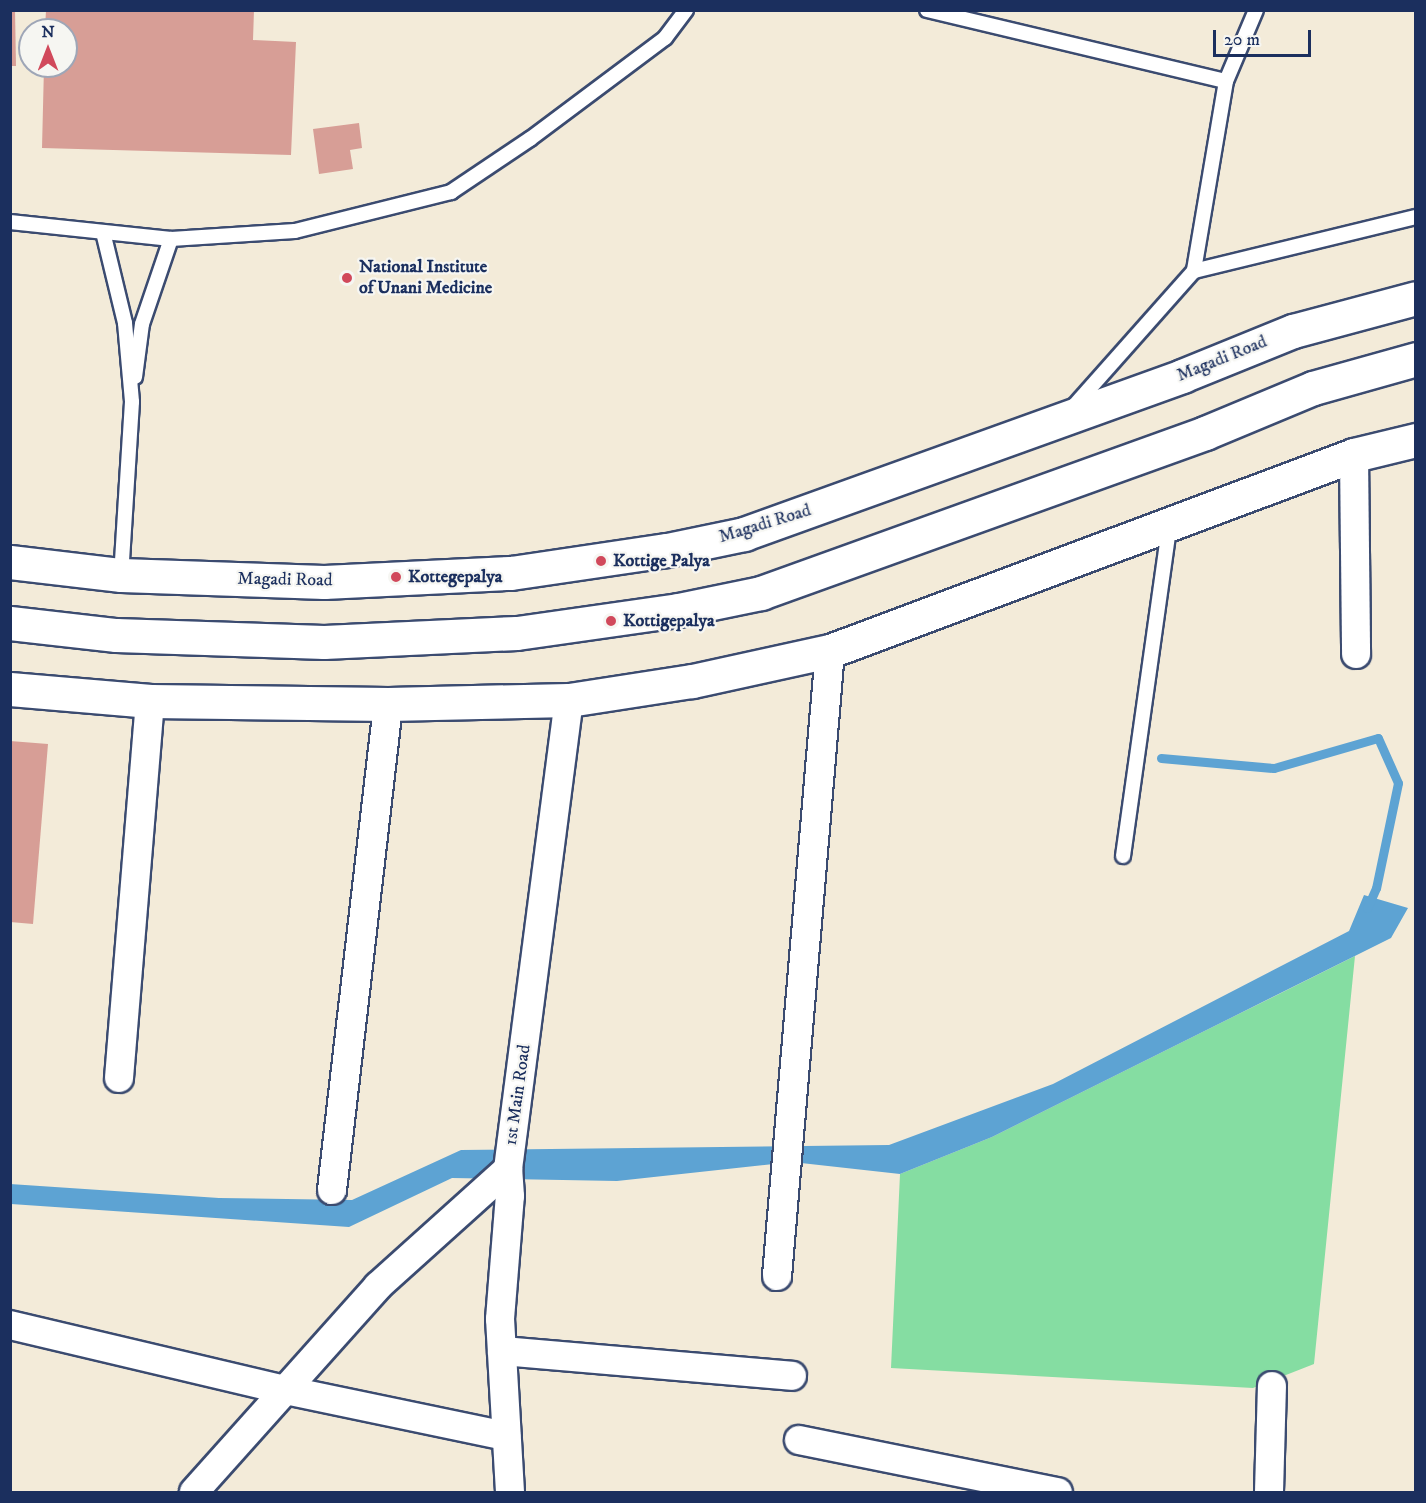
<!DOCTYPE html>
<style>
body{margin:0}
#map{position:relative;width:1426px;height:1503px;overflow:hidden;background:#f3ebd9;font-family:"IM FELL DW Pica",serif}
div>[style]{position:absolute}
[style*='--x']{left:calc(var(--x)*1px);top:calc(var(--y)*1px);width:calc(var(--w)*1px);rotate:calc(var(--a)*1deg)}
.green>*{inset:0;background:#85dda2}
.water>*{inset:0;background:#5da3d3}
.stream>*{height:9px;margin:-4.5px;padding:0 4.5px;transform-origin:4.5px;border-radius:4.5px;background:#5da3d3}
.building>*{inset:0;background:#d79e96}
.roads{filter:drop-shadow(2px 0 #3b4b70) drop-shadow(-2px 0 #3b4b70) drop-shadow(0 2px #3b4b70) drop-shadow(0 -2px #3b4b70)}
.service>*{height:14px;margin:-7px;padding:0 7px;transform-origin:7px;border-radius:7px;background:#fff}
.minor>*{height:28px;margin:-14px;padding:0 14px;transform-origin:14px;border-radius:14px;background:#fff}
.tertiary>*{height:33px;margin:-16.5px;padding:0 16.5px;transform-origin:16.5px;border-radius:16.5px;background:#fff}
.primary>*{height:33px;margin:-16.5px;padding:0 16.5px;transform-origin:16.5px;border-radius:16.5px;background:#fff}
.dots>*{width:16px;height:16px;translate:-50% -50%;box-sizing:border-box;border:3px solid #f6f6f2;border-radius:50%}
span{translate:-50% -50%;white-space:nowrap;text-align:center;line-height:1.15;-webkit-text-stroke:4.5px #f6f6f2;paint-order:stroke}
.poi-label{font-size:18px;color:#1b2f5e;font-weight:700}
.left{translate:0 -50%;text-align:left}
.street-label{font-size:18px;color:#1b2f5e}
.frame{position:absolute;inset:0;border:12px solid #1b2f5e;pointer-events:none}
.north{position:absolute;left:18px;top:18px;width:60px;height:60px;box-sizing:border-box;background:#f6f6f2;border:2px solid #9ea6b7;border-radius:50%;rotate:0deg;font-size:16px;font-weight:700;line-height:24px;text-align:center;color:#1b2f5e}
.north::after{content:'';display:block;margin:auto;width:21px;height:27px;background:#d1495b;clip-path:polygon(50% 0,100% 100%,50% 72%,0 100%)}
.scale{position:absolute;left:1213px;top:30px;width:98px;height:27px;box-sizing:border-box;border:3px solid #1b2f5e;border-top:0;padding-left:8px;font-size:18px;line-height:21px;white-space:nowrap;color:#1b2f5e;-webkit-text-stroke:4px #f6f6f2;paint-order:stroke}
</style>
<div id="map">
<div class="green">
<div style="clip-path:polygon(1355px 956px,1314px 1364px,1253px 1388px,891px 1368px,900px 1174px,992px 1137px)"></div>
</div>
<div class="water">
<div style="clip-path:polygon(1364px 895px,1408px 908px,1391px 938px,992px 1137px,900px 1174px,792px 1162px,617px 1181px,452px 1178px,349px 1227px,11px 1204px,10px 1184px,219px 1198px,352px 1200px,461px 1150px,889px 1145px,1053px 1084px,1349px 931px)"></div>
</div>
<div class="stream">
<div style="--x:1161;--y:758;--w:113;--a:5.1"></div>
<div style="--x:1274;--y:768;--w:108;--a:-16.1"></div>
<div style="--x:1378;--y:738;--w:49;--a:66"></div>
<div style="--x:1398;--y:783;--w:107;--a:101.8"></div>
<div style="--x:1376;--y:888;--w:22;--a:114"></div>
</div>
<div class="building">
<div style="clip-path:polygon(10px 10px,15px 10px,16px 66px,10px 66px)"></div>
<div style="clip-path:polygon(46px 10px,254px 10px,253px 40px,296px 42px,291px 155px,42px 148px,44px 66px,66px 66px,66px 30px,45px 30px)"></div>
<div style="clip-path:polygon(359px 123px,362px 148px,350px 150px,353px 169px,319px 174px,313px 129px)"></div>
<div style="clip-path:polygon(10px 741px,48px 744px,33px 924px,10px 922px)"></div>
</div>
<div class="roads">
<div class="service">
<div style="--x:927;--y:10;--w:307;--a:13.4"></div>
<div style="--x:1256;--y:10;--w:77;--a:112.9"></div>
<div style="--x:1226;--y:81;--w:193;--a:99.6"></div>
<div style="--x:1194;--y:271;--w:228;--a:-13.7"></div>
<div style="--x:10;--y:222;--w:162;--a:6"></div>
<div style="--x:171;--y:239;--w:124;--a:-3.7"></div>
<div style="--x:295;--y:231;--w:161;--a:-14"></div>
<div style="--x:451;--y:192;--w:95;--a:-33.9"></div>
<div style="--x:530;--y:139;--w:169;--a:-36.8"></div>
<div style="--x:665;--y:38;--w:35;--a:-53"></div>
<div style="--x:103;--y:232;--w:94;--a:76.4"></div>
<div style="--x:125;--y:323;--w:79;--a:84.9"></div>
<div style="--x:132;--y:402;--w:173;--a:93.6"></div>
<div style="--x:135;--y:377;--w:53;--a:-82.5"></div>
<div style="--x:142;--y:324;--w:90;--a:-71.2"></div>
<div style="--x:1074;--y:406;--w:181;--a:-48.4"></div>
<div style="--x:1123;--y:856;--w:332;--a:-82"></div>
</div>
<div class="minor">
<div style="--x:1354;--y:455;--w:199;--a:89.4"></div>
<div style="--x:119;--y:1078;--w:378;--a:-85.3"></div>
<div style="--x:332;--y:1190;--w:489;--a:-83.4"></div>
<div style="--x:777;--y:1276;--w:627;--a:-85.15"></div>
<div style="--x:10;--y:1325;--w:283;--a:13.3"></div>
<div style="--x:285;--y:1390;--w:226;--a:11.8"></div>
<div style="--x:502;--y:1351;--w:291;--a:4.9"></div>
<div style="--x:799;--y:1440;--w:264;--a:11.4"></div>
<div style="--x:194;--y:1492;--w:276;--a:-48.2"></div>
<div style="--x:378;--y:1286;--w:175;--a:-42"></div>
<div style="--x:510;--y:1492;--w:173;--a:-93.3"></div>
<div style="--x:500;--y:1319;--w:123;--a:-85.4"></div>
<div style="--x:510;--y:1196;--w:27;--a:-94"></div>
<div style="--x:508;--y:1169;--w:473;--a:-82.6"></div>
<div style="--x:1269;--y:1492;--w:106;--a:-88.4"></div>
</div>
<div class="tertiary">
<div style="--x:10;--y:689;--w:141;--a:4.9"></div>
<div style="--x:150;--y:701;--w:238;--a:0.7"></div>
<div style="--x:388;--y:704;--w:181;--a:-1.3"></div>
<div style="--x:569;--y:700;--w:124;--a:-8.8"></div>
<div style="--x:692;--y:681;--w:141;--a:-12.3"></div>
<div style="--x:830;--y:651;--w:559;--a:-20.51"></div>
<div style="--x:1354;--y:455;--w:64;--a:-13.6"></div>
</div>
<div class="primary">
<div style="--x:10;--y:562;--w:112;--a:6.7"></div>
<div style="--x:121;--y:575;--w:203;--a:2"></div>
<div style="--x:324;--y:582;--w:187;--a:-2.8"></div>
<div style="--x:511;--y:573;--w:158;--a:-8.4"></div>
<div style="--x:667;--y:550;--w:79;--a:-11.7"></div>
<div style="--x:744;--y:534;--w:466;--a:-19.8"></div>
<div style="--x:1182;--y:376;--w:120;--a:-22.1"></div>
<div style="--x:1293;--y:331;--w:127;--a:-15"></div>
<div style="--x:10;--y:623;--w:107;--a:6.5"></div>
<div style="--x:116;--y:635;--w:208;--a:1.9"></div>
<div style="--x:324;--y:642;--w:193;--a:-2.7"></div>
<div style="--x:517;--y:633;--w:163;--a:-8.1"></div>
<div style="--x:678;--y:610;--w:85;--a:-11.6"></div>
<div style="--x:761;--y:593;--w:472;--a:-19.8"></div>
<div style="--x:1205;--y:433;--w:117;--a:-22.6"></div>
<div style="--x:1313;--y:388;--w:107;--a:-15.7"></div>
</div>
</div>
<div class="dots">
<div style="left:347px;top:278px;background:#d1495b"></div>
<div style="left:601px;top:561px;background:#d1495b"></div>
<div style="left:396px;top:577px;background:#d1495b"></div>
<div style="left:611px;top:621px;background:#d1495b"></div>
</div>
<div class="poi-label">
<span class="left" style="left:359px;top:278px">National Institute<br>of Unani Medicine</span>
<span class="left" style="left:613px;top:561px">Kottige Palya</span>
<span class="left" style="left:408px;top:577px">Kottegepalya</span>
<span class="left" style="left:623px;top:621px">Kottigepalya</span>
</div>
<div class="street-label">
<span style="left:1222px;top:359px;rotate:-22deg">Magadi Road</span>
<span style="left:765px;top:524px;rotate:-17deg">Magadi Road</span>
<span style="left:285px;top:580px;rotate:1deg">Magadi Road</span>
<span style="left:518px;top:1095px;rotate:-82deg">1st Main Road</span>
</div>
<div class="frame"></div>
<div class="north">N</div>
<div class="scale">20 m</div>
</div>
